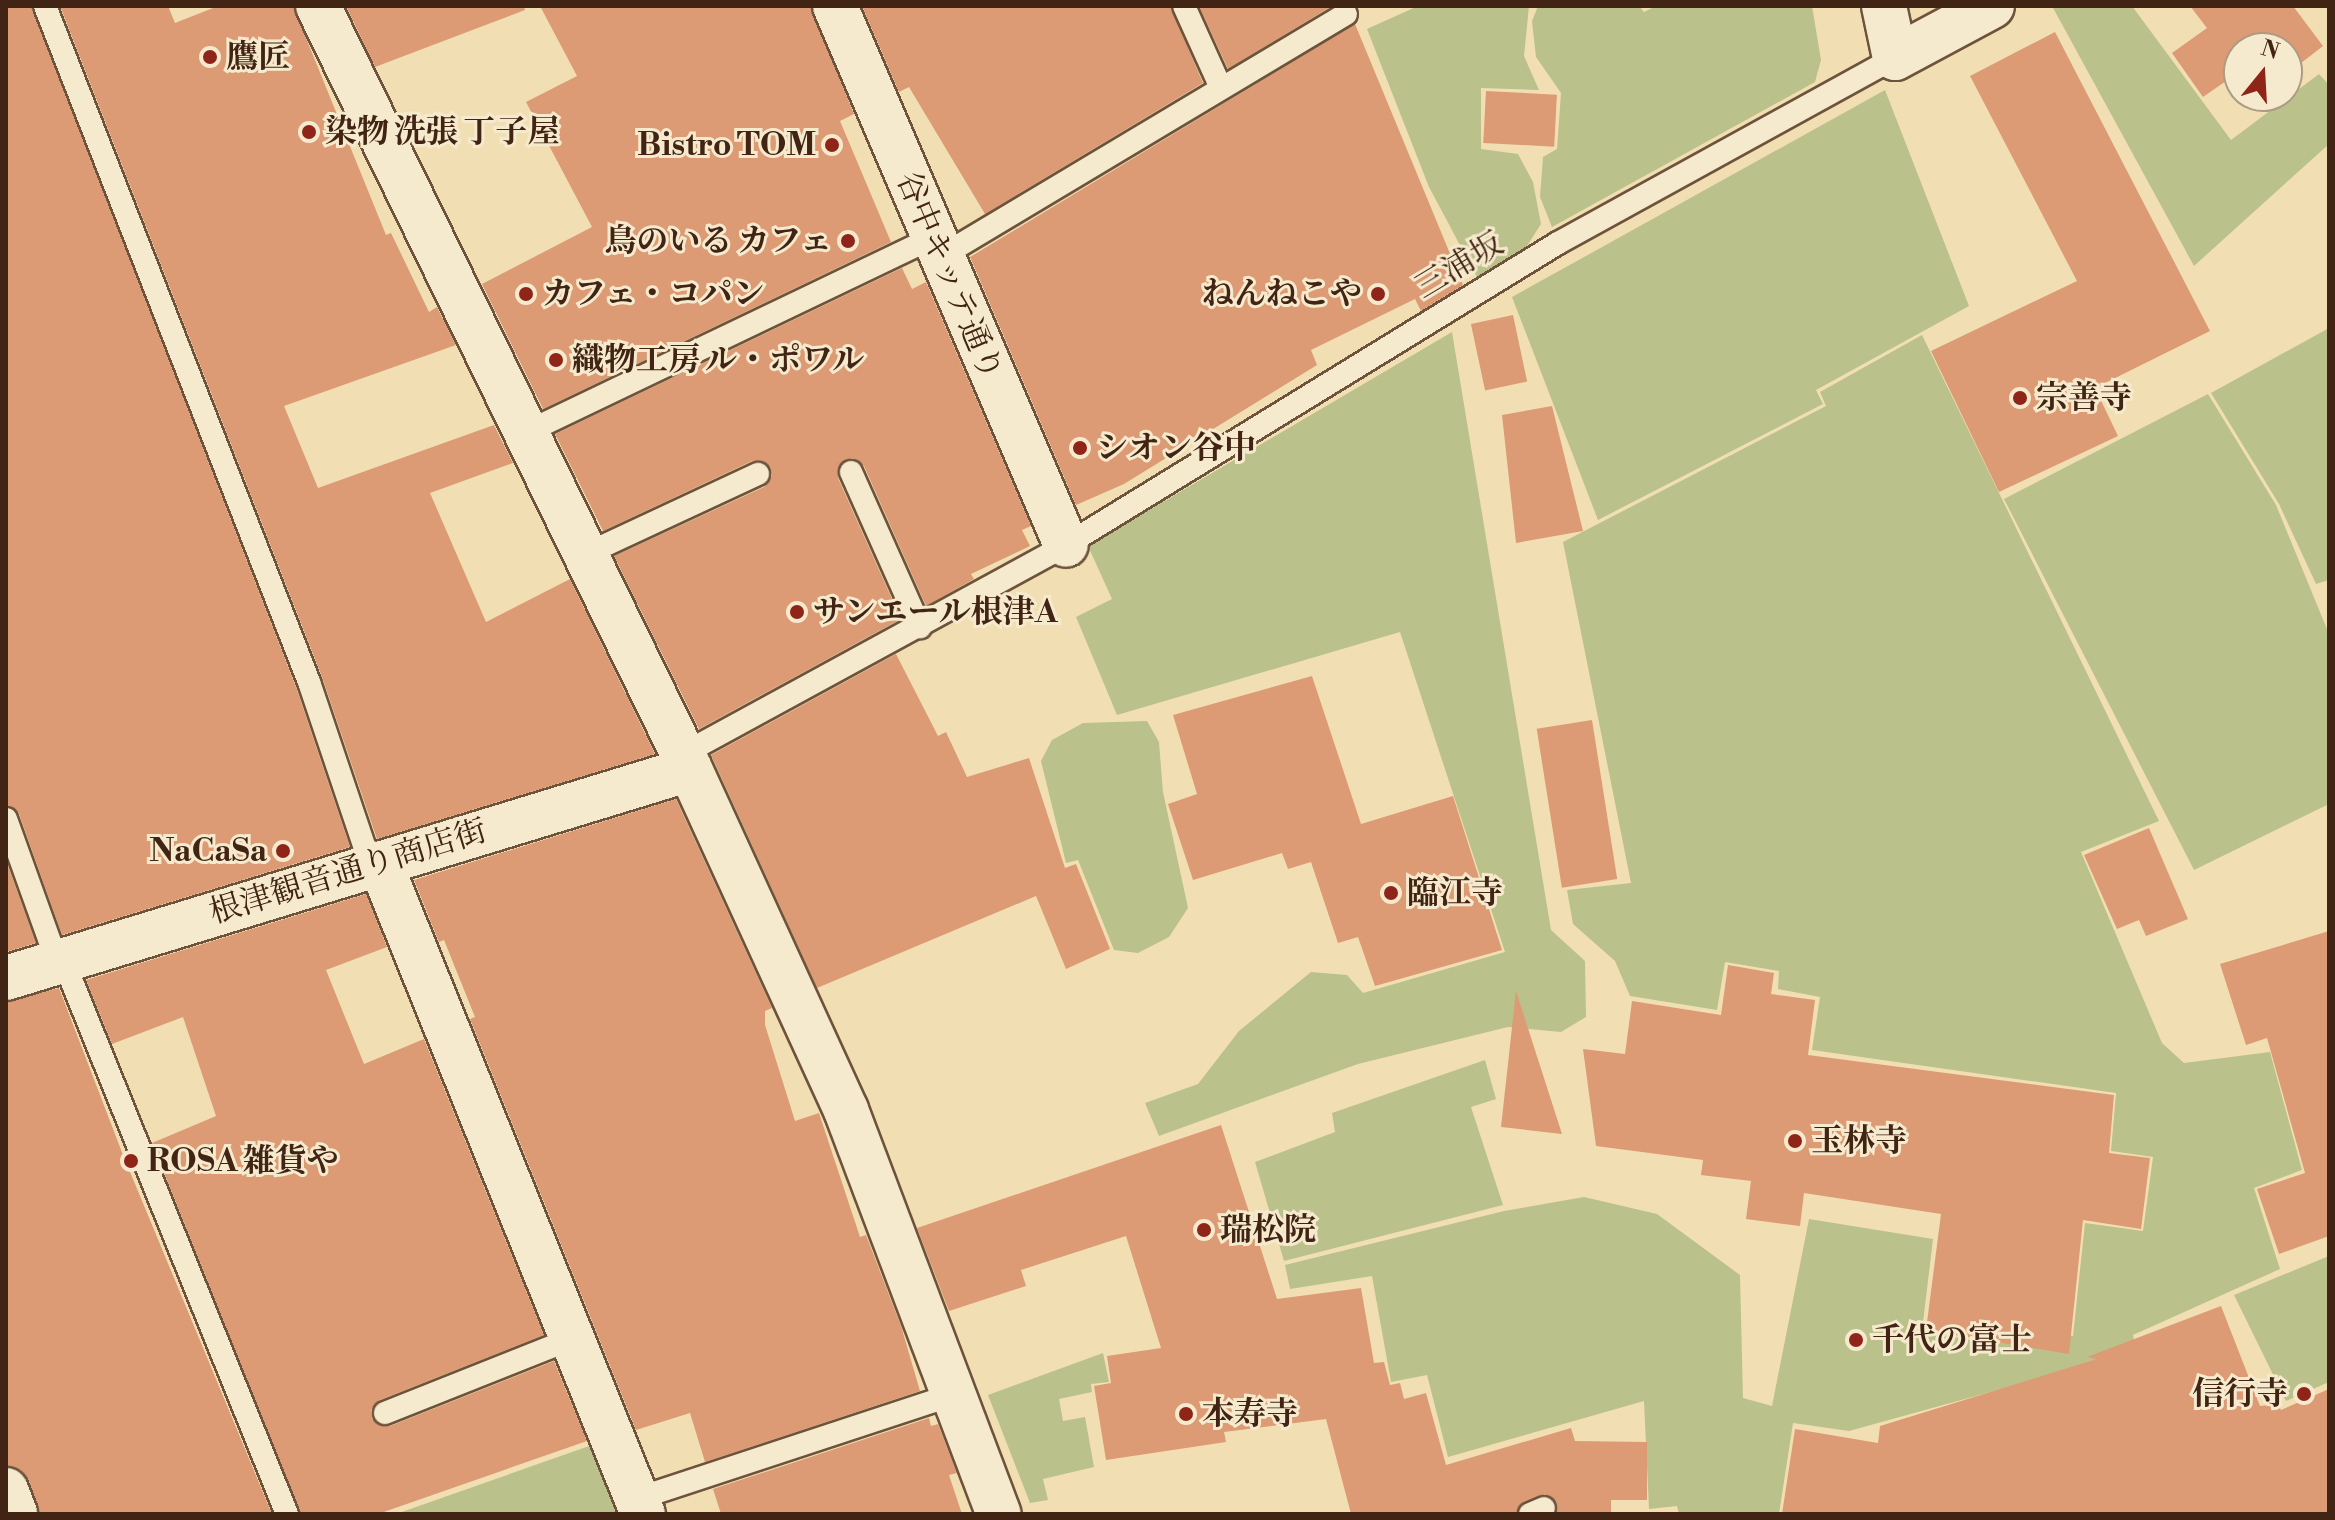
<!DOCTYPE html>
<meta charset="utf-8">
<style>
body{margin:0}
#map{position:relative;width:2335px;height:1520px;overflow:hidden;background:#f1dfb3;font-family:"Libre Bodoni","Noto Serif JP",serif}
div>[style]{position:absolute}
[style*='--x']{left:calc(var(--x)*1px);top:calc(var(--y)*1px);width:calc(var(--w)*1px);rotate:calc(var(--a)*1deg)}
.green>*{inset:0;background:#bbc18b}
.building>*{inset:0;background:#dc9b74;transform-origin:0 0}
.roads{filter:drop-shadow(2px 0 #6d533b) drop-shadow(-2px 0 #6d533b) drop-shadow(0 2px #6d533b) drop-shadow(0 -2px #6d533b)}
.service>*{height:22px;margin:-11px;padding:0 11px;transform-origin:11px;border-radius:11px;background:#f6eace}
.minor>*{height:44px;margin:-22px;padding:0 22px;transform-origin:22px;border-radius:22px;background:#f6eace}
.tertiary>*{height:44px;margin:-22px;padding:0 22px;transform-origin:22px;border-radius:22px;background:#f6eace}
.dots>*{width:22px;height:22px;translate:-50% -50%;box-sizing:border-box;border:4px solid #f6eace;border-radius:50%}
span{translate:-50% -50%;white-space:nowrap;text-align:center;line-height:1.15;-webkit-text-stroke:6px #f6eace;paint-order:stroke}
.poi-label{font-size:32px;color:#412413;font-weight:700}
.left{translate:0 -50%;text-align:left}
.right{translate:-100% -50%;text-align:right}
.street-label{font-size:32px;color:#412413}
.frame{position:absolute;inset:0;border:8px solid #412413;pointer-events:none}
.north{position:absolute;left:2223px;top:32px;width:80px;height:80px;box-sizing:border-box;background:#f6eace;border:2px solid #ae9b83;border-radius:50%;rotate:18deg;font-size:22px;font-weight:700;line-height:32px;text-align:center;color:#412413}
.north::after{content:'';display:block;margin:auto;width:28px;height:36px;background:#8f2418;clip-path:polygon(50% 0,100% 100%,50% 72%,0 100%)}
</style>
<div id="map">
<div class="green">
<div style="clip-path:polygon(1418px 6px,1529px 6px,1524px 56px,1539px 90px,1481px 88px,1481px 149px,1518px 154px,1533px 182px,1541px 224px,1527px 246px,1478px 279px,1429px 187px,1367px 29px)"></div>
<div style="clip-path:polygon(1538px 6px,1639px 6px,1644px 12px,1656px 6px,1812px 6px,1821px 60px,1815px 82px,1552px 227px,1540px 197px,1543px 157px,1557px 149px,1561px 93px,1536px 57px,1532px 21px)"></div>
<div style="clip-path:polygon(2052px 6px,2132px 6px,2231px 140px,2319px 74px,2329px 85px,2329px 144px,2194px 266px)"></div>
<div style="clip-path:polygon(1885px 90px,1969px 306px,1816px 390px,1823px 404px,1598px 520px,1512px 297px)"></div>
<div style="clip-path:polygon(2329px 328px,2329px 580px,2316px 584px,2279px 504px,2211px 393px)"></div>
<div style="clip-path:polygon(1452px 332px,1551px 930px,1585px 961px,1586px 1017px,1561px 1032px,1508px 1027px,1358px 1064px,1159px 1136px,1145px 1103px,1198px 1084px,1239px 1031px,1311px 972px,1347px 975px,1363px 993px,1505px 952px,1400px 632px,1117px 715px,1076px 617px,1112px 599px,1088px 546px)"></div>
<div style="clip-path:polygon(1922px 335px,2159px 821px,2081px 852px,2162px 1043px,2184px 1063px,2270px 1052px,2302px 1170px,2254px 1188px,2280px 1269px,2133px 1335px,2136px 1352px,1849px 1431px,1793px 1423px,1779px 1514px,1679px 1514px,1677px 1506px,1649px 1509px,1644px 1401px,1448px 1457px,1427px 1375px,1391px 1382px,1372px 1276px,1290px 1289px,1285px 1265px,1504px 1211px,1584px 1197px,1657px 1214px,1740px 1275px,1743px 1398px,1772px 1406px,1809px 1219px,1933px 1239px,1922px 1331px,1971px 1340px,1974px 1319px,2073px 1336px,2085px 1223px,2143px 1231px,2153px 1157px,2111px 1151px,2116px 1093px,1812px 1050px,1820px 997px,1778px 989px,1779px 971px,1725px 962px,1717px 1010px,1630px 996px,1615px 961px,1573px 924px,1567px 890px,1631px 883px,1563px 542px,1826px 406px,1820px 392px)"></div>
<div style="clip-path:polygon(2208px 394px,2276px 505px,2329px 634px,2329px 804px,2194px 870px,2004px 499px)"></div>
<div style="clip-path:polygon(1147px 721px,1159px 742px,1163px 792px,1188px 908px,1169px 937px,1138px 953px,1114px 950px,1078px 860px,1066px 863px,1041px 761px,1052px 740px,1083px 723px)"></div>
<div style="clip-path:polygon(1485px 1060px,1496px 1099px,1471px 1107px,1503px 1205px,1284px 1261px,1255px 1162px,1335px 1132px,1332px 1113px)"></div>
<div style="clip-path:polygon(2329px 1256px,2329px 1382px,2286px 1401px,2234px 1295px)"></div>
<div style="clip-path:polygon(1103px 1353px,1109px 1382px,1091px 1384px,1092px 1392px,1059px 1399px,1063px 1421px,1085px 1417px,1094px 1467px,1043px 1479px,1048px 1500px,1030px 1503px,988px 1395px)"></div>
<div style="clip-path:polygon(612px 1438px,644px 1514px,396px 1514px)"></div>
</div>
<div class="building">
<div style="clip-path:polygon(6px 6px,31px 6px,296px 687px,350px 847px,62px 935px,19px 814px,6px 805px)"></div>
<div style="clip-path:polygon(60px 6px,168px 6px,175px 23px,218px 6px,293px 6px,386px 235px,391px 233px,429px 312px,437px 307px,456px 345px,284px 406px,318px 488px,494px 425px,513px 463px,430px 493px,486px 622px,570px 579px,655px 754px,377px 839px,322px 677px)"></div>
<div style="clip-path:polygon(346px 6px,524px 6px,525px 10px,375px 67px)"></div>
<div style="clip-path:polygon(540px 6px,810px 6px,854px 114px,840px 121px,891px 242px,543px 409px,482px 284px,592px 227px,526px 102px,577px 76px)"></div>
<div style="clip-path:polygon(862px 6px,1170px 6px,1203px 83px,985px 214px,909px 87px,899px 92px)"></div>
<div style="clip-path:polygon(1199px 6px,1332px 6px,1228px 69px)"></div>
<div style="clip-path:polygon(2190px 6px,2293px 6px,2323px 46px,2287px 74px,2287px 48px,2239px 48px,2239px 72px,2203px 97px,2172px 53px,2207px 28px)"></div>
<div style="clip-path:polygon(1355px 24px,1463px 285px,1421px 311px,1415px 299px,1311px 350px,1317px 365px,1124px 484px,1076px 505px,970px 257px)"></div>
<div style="clip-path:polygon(2055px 32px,2210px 331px,2095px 388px,2118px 436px,1999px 492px,1931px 351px,2077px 281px,1970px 76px)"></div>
<div style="left:1486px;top:91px;width:71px;height:52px;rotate:3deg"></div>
<div style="clip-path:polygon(902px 268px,912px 289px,926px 282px,1031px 526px,1022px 530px,1030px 546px,971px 574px,974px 579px,926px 606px,864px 466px,853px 458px,845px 460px,838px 478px,901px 619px,699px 729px,614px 556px,764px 487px,772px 476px,770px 467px,752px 461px,603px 531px,555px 434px)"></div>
<div style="left:1513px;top:315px;width:68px;height:43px;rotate:78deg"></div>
<div style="clip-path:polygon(1552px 406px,1583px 531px,1516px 543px,1502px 415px)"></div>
<div style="clip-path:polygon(896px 654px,938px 736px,946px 732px,967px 777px,1029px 758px,1065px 868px,1076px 864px,1110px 949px,1066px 969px,1036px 896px,817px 988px,711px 755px)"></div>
<div style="clip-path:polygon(1312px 676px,1361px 824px,1453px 796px,1502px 950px,1375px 986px,1358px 937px,1338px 943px,1311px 862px,1288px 869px,1282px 853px,1193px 880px,1168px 804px,1197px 794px,1173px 715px)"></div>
<div style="left:1592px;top:720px;width:161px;height:56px;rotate:81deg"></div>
<div style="clip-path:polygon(676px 799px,772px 1008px,765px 1011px,765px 1025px,795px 1121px,819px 1113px,860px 1237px,866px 1235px,901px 1326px,920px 1391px,705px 1462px,690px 1413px,636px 1430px,470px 1019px,475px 1017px,444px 940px,439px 942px,414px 880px)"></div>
<div style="clip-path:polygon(2149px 828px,2188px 919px,2146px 936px,2139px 920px,2117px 929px,2084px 855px)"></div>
<div style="clip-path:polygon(6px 860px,36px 943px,6px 952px)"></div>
<div style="clip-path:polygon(366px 894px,387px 947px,326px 970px,364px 1064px,424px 1039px,544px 1335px,380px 1400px,371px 1410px,372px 1419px,390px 1426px,554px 1361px,587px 1441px,378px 1514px,301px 1514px,152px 1143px,216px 1116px,183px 1017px,112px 1044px,86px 980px)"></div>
<div style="clip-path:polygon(2329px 931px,2329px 1236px,2279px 1254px,2257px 1189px,2305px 1173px,2267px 1038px,2246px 1045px,2220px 964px)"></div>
<div style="clip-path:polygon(1728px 965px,1774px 973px,1771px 994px,1815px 1000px,1808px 1055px,2114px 1095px,2109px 1153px,2150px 1158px,2141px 1229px,2083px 1220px,2069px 1354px,1926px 1330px,1941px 1214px,1804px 1193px,1800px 1226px,1746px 1219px,1751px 1181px,1701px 1175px,1703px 1160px,1596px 1146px,1583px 1049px,1625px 1054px,1632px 1001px,1721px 1015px)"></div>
<div style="clip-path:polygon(59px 988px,123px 1155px,272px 1514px,39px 1514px,29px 1481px,21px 1470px,6px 1466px,6px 1002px)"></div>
<div style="clip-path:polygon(1516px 991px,1562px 1134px,1501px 1127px)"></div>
<div style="clip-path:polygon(1221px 1125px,1277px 1299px,1361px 1288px,1374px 1363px,1384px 1362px,1390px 1385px,1400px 1383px,1404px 1399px,1426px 1393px,1446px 1465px,1571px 1428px,1575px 1441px,1647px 1442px,1647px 1500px,1611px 1500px,1611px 1514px,1556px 1514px,1556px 1502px,1545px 1494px,1524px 1502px,1516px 1514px,1351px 1514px,1326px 1419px,1224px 1432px,1226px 1442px,1106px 1460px,1094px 1386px,1111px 1383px,1107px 1356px,1161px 1348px,1126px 1236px,1021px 1270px,1026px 1286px,949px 1311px,917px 1228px)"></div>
<div style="clip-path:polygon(2221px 1306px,2260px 1406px,2278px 1404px,2281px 1410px,2329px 1389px,2329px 1514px,1782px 1514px,1795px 1429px,1878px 1443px,1880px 1426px,2097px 1359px,2087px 1357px)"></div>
<div style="clip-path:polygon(929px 1418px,931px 1426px,938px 1424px,957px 1473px,949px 1475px,962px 1514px,721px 1514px,713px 1489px)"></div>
</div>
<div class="roads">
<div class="service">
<div style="--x:45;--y:6;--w:726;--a:68.67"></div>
<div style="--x:309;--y:682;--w:191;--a:71.4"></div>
<div style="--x:1184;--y:6;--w:90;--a:65.7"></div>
<div style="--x:940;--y:257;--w:473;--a:-30.9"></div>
<div style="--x:525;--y:433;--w:451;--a:-25.6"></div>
<div style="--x:851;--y:472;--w:170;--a:66"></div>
<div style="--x:584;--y:555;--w:192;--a:-25"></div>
<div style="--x:683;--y:754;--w:436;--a:-28.6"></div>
<div style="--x:1066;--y:545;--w:577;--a:-31.54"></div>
<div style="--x:1558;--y:243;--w:384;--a:-28.8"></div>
<div style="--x:6;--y:819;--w:154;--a:70.3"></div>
<div style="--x:58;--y:964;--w:13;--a:39"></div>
<div style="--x:68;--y:972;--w:585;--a:68"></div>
<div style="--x:385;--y:1413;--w:200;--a:-21.7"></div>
<div style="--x:636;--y:1499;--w:337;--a:-18.2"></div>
<div style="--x:1530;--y:1514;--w:15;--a:-23"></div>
</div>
<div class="minor">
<div style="--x:318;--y:6;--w:832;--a:63.99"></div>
<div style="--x:683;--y:754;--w:392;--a:65.4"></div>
<div style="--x:846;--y:1110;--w:432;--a:69.3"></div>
<div style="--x:1884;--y:6;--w:53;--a:78.1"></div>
<div style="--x:1895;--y:58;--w:110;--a:-28.2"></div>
<div style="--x:370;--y:863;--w:22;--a:43"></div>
<div style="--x:386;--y:878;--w:686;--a:68"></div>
<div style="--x:6;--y:978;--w:715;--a:-16.99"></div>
<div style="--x:6;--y:1490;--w:26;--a:69"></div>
</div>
<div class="tertiary">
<div style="--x:835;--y:6;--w:586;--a:66.8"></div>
</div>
</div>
<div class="dots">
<div style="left:210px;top:57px;background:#8f2418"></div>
<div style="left:309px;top:132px;background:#8f2418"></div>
<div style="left:832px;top:145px;background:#8f2418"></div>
<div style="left:848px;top:241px;background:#8f2418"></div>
<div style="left:526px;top:294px;background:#8f2418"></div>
<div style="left:1378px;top:294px;background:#8f2418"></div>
<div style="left:556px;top:360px;background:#8f2418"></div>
<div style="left:2020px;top:398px;background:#8f2418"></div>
<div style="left:1080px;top:448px;background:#8f2418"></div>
<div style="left:797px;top:612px;background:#8f2418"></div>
<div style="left:283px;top:851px;background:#8f2418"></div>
<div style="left:1391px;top:893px;background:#8f2418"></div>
<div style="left:1795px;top:1141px;background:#8f2418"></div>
<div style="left:131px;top:1161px;background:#8f2418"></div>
<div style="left:1204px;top:1230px;background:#8f2418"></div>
<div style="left:1856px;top:1340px;background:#8f2418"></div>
<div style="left:2304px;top:1394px;background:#8f2418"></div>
<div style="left:1186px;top:1414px;background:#8f2418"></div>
</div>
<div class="poi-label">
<span class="left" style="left:226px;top:57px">鷹匠</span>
<span class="left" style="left:325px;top:132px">染物 洗張 丁子屋</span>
<span class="right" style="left:816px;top:145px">Bistro TOM</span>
<span class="right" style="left:832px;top:241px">鳥のいる カフェ</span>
<span class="left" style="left:542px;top:294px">カフェ・コパン</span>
<span class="right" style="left:1362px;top:294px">ねんねこや</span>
<span class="left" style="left:572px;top:360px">織物工房 ル・ポワル</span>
<span class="left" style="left:2036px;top:398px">宗善寺</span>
<span class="left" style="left:1096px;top:448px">シオン谷中</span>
<span class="left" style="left:813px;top:612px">サンエール根津A</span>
<span class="right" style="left:267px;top:851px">NaCaSa</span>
<span class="left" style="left:1407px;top:893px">臨江寺</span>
<span class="left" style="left:1811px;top:1141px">玉林寺</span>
<span class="left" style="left:147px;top:1161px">ROSA 雑貨や</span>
<span class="left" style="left:1220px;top:1230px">瑞松院</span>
<span class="left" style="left:1872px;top:1340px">千代の富士</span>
<span class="right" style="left:2288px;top:1394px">信行寺</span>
<span class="left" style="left:1202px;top:1414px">本寿寺</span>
</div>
<div class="street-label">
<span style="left:1459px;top:266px;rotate:-31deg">三浦坂</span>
<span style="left:949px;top:276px;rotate:67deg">谷中キッテ通り</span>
<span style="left:348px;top:872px;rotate:-17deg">根津観音通り商店街</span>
</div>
<div class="frame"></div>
<div class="north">N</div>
</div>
